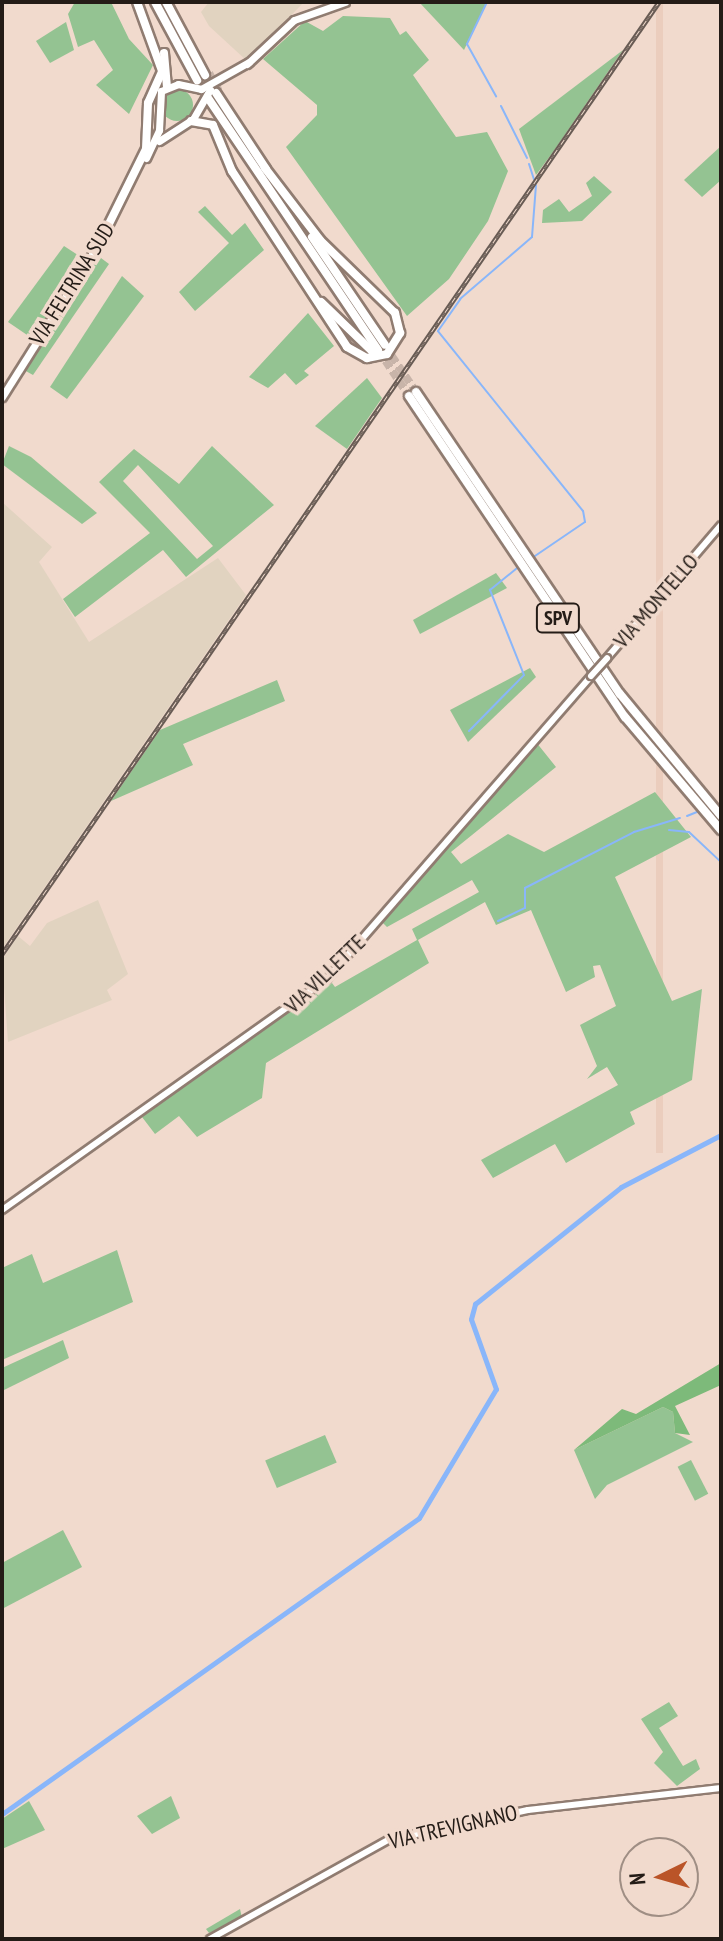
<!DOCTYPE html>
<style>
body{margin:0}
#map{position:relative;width:723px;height:1941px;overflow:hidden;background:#f1dacd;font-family:"PT Sans Narrow",sans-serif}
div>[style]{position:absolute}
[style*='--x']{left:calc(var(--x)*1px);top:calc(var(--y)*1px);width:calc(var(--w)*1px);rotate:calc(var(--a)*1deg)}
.built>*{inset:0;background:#ebcdbd;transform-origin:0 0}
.industrial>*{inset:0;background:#e1d3c0}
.green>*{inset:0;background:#94c392;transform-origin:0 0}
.round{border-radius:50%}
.forest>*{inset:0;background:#7dba7a}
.stream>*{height:2px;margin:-1px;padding:0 1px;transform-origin:1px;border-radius:1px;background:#89b6fa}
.canal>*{height:5px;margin:-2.5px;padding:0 2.5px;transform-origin:2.5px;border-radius:2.5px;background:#89b6fa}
.highway-tunnel>*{height:8px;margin-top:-4px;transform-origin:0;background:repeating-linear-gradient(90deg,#c8b4a9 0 8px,transparent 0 12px)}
.roads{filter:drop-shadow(2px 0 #907c71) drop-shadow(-2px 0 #907c71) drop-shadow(0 2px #907c71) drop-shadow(0 -2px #907c71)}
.secondary>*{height:6px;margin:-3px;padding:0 3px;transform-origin:3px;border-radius:3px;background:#fff}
.primary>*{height:7px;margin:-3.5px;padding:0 3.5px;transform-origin:3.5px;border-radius:3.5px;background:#fff}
.highway>*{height:8px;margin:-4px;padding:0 4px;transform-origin:4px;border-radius:4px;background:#fff}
.rail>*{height:5px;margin-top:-2.5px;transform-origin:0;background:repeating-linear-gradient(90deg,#f1dacd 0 6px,#685b54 0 12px);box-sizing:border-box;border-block:2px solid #685b54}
.bridges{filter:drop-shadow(2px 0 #907c71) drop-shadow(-2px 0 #907c71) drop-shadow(0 2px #907c71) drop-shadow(0 -2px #907c71)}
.secondary-bridge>*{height:6px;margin:-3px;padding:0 3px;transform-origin:3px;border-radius:3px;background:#fff}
span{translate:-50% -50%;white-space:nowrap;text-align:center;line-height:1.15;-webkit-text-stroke:7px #f1dacd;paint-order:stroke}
.shield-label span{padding:2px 6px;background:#f1dacd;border:2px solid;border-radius:6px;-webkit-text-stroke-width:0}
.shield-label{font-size:20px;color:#241c17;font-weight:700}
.street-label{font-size:22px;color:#241c17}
.frame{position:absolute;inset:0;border:4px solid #241c17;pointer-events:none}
.north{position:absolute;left:619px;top:1837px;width:80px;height:80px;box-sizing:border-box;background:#f1dacd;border:2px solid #9f8e84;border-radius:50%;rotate:265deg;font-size:22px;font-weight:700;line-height:32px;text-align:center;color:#241c17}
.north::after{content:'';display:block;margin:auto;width:28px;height:36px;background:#ba5428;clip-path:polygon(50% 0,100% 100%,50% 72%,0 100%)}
</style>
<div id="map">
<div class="built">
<div style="left:656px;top:2px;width:7px;height:1151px"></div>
</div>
<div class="industrial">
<div style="clip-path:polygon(209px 2px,304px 2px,247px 61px,209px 26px,201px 12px)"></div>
<div style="clip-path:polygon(2px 502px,52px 547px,39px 562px,89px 642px,218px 558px,246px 595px,2px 949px)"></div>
<div style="clip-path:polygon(98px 900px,128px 974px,107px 990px,112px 1000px,8px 1042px,2px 960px,18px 936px,30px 946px,47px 923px)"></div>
</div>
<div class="green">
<div style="clip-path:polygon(75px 2px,111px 2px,129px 39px,153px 65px,129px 114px,96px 85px,113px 70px,94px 40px,78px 47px,68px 14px)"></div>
<div style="clip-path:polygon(419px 2px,487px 2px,464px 50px)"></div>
<div style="clip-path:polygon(343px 16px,390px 18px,400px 35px,406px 31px,429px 60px,413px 75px,456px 137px,487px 132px,508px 171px,488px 221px,449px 279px,407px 316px,286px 147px,317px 115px,317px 105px,263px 59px,305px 21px,323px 31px)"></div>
<div style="clip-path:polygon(66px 22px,74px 50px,50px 63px,36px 41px)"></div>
<div style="clip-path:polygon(623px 50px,553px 152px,536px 175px,519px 129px)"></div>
<div class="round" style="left:161px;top:89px;width:32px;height:32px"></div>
<div style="clip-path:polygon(721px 146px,721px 180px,702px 197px,684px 180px)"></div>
<div style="clip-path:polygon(594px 176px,612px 192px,582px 221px,542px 223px,543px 210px,559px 199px,569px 212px,592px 196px,586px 183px)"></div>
<div style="clip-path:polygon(205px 206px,232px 235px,245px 223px,264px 250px,195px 311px,179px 292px,229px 243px,198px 212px)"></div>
<div style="clip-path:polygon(64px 246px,84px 259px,33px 339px,8px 322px)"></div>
<div style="clip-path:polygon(97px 255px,109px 264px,33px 375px,24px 370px)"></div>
<div style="clip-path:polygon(122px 276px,144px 296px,67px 399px,50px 387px)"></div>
<div style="clip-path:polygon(308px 313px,334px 346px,304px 371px,309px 375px,296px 385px,285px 373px,268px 388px,249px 377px)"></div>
<div style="clip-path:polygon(367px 378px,382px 398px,347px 449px,315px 426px)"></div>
<div style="clip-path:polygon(9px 446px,31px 457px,97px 513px,82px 524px,2px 464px)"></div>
<div style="clip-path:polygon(evenodd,212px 446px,274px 505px,186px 577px,163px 550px,75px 617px,63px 599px,150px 533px,99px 482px,134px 449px,179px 484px,212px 446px,138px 465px,213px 546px,197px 559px,123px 481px,138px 465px)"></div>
<div style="clip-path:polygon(496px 573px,507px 588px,420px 634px,413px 620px)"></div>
<div style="clip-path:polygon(530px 668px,536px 677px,468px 742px,450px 710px)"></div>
<div style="clip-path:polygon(277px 680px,285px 701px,183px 744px,193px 765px,111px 801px,160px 730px)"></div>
<div style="clip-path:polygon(536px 742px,556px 767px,451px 852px,461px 864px,508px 834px,544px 852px,655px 792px,691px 837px,615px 877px,672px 1001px,702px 989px,692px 1080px,630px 1112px,635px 1124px,566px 1163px,555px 1144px,493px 1178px,481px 1160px,618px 1085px,607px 1067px,587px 1079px,597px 1066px,580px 1025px,616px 1006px,600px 965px,593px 966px,595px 977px,566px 992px,531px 910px,496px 925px,485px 902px,418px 940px,429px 963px,266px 1063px,262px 1098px,197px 1137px,179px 1116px,155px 1134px,142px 1117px,329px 979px,335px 987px,417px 940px,412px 929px,479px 892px,472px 880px,387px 927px,381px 921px)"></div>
<div style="clip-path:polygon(117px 1250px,133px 1302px,2px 1360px,2px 1268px,32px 1254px,43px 1283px)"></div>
<div style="clip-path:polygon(63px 1340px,69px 1358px,2px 1391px,2px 1368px)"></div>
<div style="clip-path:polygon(663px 1407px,673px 1412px,675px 1433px,693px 1442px,607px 1485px,595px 1499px,574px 1450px)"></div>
<div style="left:325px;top:1435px;width:30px;height:65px;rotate:67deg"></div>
<div style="left:691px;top:1460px;width:38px;height:15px;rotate:63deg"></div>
<div style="clip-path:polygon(63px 1530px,82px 1567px,2px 1609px,2px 1563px)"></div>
<div style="clip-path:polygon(669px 1702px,678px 1716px,659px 1728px,683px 1766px,696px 1759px,700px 1769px,677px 1786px,654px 1763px,663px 1752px,641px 1719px)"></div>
<div style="clip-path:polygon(171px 1796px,180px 1818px,152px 1834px,137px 1816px)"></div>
<div style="clip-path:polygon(29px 1801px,45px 1830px,2px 1849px,2px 1819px)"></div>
<div style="clip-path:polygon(240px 1909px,242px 1918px,209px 1933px,206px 1929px)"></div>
</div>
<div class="forest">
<div style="clip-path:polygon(721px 1363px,721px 1385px,675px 1406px,690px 1435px,675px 1433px,673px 1412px,663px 1407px,574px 1450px,622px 1409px,636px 1414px)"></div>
</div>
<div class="stream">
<div style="--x:487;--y:2;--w:47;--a:115.5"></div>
<div style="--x:467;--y:44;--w:60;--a:60.9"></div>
<div style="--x:501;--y:106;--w:58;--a:63.4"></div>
<div style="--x:529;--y:164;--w:16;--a:72"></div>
<div style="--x:532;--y:558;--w:64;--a:-34.2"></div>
<div style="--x:585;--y:522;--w:11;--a:-100"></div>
<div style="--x:583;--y:511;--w:231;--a:-128.9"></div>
<div style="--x:438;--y:331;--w:39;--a:-55"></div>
<div style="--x:460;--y:299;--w:95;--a:-40.7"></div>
<div style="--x:532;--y:237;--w:52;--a:-85.6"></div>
<div style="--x:469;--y:731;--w:78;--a:-45.5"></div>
<div style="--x:524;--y:675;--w:92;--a:-111.8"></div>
<div style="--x:490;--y:590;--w:38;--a:-39"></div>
<div style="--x:687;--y:816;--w:16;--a:-22"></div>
<div style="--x:669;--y:830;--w:20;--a:6"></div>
<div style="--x:689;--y:832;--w:44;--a:43.2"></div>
<div style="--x:498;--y:921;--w:30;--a:-26"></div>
<div style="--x:525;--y:908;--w:20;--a:-90"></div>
<div style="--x:525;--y:888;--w:123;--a:-27.2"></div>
<div style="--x:634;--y:832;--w:48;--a:-16.9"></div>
</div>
<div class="canal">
<div style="--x:2;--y:1814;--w:511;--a:-35.37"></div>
<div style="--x:419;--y:1518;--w:150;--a:-59.2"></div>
<div style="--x:496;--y:1389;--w:74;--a:-109.7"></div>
<div style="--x:471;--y:1319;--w:16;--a:-75"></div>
<div style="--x:475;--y:1304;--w:187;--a:-38.7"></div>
<div style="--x:621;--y:1187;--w:113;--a:-27.5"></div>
</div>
<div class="highway-tunnel">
<div style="--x:209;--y:73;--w:21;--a:61"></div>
<div style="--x:385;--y:346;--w:55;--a:56"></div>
<div style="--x:379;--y:351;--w:54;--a:56.3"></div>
</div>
<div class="roads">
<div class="secondary">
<div style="--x:607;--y:658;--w:175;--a:-49.4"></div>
<div style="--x:2;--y:1210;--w:399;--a:-35.4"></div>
<div style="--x:327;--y:979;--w:402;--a:-48.9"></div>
<div style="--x:210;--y:1939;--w:204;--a:-29.1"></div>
<div style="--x:388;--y:1840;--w:143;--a:-12.1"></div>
<div style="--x:528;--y:1810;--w:194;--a:-6.5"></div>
</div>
<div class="primary">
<div style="--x:247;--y:64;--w:64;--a:-43.1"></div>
<div style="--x:294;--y:20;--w:54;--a:-19.4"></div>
<div style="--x:159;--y:141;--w:40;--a:-32.9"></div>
<div style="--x:193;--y:119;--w:34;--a:-60"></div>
<div style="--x:146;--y:158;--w:31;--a:-65"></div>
<div style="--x:159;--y:130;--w:39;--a:-87"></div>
<div style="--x:161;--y:91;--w:18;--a:-22"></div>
<div style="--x:178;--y:84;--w:24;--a:12"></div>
<div style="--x:201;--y:89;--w:55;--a:-29.4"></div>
<div style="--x:2;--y:397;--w:195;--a:-57.8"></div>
</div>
<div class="highway">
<div style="--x:155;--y:2;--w:89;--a:61.7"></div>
<div style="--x:166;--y:2;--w:83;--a:61.9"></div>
<div style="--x:164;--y:53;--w:33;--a:85"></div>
<div style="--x:216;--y:93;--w:91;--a:56.7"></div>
<div style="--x:208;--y:98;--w:304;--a:56"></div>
<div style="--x:191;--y:121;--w:22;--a:10"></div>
<div style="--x:213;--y:125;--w:50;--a:67.6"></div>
<div style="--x:232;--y:171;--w:210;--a:56.8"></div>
<div style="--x:347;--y:347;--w:23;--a:29"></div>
<div style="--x:367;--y:358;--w:20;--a:-11"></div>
<div style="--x:387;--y:354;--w:25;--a:-58"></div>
<div style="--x:400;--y:333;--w:21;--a:-104"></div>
<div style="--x:395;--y:313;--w:105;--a:-135.8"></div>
<div style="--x:320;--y:240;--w:91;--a:-127.4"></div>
<div style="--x:103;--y:236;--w:97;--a:-63.7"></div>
<div style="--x:146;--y:149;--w:46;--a:-87.5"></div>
<div style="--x:148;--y:103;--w:35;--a:-66"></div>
<div style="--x:162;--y:71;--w:73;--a:-109.9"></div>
<div style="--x:312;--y:237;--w:130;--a:55.9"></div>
<div style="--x:321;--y:302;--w:74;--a:43.9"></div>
<div style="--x:416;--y:392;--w:364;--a:56"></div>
<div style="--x:620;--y:694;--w:158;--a:50.4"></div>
<div style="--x:409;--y:396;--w:387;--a:56.1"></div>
<div style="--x:625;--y:717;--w:148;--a:49.7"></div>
</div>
</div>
<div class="rail">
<div style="--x:2;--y:954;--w:1157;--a:-55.39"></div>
</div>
<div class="bridges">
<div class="secondary-bridge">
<div style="--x:591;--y:676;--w:24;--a:-48"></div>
</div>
</div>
<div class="shield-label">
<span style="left:558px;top:618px">SPV</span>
</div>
<div class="street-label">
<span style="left:72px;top:284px;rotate:-58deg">VIA FELTRINA SUD</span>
<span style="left:656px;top:601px;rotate:-49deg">VIA MONTELLO</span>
<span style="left:325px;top:974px;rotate:-44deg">VIA VILLETTE</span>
<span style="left:453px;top:1827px;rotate:-13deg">VIA TREVIGNANO</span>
</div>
<div class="frame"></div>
<div class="north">N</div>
</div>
